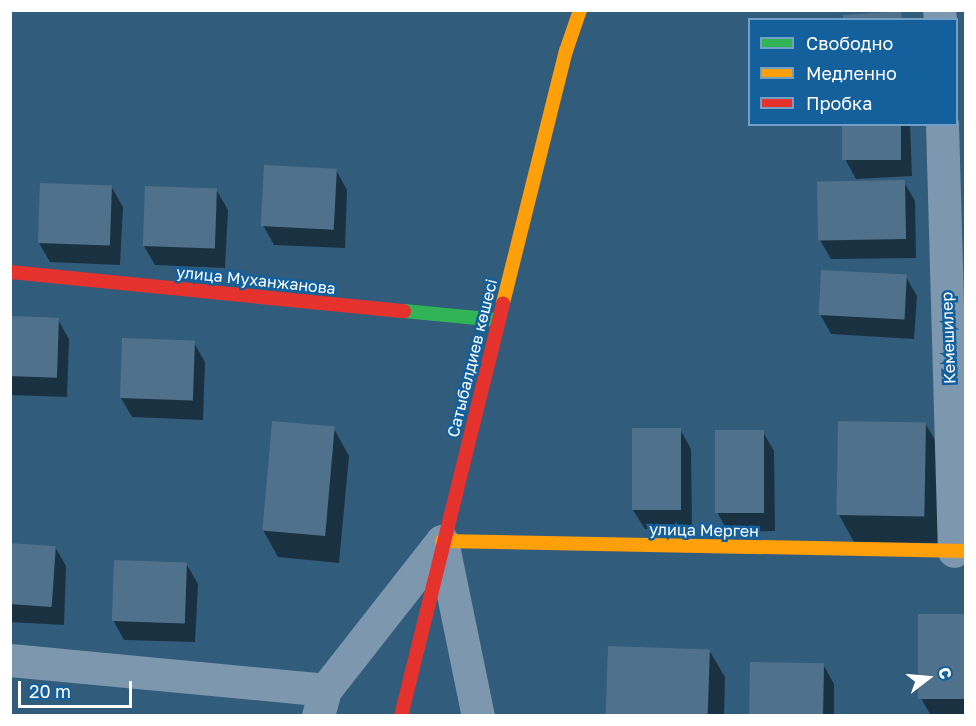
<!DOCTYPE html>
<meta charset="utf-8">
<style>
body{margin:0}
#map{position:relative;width:976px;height:726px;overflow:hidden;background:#325c7c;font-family:"Golos Text",sans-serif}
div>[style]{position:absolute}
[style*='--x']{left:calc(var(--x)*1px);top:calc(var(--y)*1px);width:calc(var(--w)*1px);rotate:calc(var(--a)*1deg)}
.shadow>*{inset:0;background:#0007}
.building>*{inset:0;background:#50718b;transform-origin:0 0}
.street>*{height:33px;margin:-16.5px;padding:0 16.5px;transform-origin:16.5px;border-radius:16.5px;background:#7d98ae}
.fast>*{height:14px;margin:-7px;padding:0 7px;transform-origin:7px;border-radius:7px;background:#30b455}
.slow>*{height:14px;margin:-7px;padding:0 7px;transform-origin:7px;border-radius:7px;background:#ff9f0a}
.jam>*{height:14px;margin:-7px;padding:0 7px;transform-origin:7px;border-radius:7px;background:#e5322d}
span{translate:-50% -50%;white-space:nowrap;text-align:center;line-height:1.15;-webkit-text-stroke:5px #13609c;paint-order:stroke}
.street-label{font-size:16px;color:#fff}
.frame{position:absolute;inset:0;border:12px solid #fff;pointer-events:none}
.legend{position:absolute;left:748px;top:18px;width:210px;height:108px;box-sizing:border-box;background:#13609c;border:2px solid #71a0c4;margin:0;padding:8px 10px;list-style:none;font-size:18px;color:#fff}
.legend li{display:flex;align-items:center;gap:12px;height:30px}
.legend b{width:30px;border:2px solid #71a0c4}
.north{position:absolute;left:898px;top:648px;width:60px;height:60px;-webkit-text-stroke:4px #13609c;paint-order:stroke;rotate:74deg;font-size:16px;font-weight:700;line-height:24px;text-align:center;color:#fff}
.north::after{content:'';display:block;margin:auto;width:21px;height:27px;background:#fff;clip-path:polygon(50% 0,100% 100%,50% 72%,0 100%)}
.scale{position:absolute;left:18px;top:681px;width:114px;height:27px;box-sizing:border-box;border:3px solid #fff;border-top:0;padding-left:8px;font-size:18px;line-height:21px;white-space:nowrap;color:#fff;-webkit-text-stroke:4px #13609c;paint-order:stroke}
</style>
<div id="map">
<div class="shadow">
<div style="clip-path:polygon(844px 124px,910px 124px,912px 176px,856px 179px,845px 159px)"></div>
<div style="clip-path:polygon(336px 170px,347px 190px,345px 248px,274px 245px,263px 225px)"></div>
<div style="clip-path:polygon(904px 182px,915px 201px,916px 258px,831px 259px,820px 240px)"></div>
<div style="clip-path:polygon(112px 188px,123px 207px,120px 265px,50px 262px,39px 243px)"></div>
<div style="clip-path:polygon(217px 191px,228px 210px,225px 268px,155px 265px,144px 246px)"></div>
<div style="clip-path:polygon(906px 277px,917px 296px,914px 339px,831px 334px,820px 314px)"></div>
<div style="clip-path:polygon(10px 318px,58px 320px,69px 339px,67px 397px,10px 395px)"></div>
<div style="clip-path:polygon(194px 343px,205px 362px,203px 420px,132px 417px,121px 398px)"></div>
<div style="clip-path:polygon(925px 423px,941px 450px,940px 543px,854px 542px,839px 515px)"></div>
<div style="clip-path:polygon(334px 429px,349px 456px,339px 563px,278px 557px,263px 530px)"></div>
<div style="clip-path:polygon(680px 429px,691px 449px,692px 529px,645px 529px,633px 510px)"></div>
<div style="clip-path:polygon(763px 432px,774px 451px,775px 531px,728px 532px,717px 512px)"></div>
<div style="clip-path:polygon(10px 545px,55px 547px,66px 566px,64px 625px,10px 622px)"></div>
<div style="clip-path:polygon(187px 565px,198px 584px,195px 642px,124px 640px,113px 620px)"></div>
<div style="clip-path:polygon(966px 615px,966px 716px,931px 716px,921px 698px)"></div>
<div style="clip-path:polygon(709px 650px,725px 677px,724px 716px,609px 716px)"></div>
<div style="clip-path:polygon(823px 664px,834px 684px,834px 716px,751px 716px)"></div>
</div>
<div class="building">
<div style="clip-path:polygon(901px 11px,902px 20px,843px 20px,843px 15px)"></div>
<div style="left:842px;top:124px;width:59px;height:36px"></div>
<div style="left:264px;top:165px;width:73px;height:61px;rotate:3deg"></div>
<div style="left:905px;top:180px;width:59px;height:88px;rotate:89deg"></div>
<div style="left:40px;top:183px;width:72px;height:60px;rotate:2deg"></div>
<div style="left:145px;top:186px;width:72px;height:60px;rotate:2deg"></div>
<div style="left:821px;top:270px;width:86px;height:45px;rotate:3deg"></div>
<div style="left:10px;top:316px;width:49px;height:60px;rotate:2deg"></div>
<div style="left:122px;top:338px;width:73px;height:60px;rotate:2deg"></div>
<div style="left:272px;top:421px;width:63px;height:110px;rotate:5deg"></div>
<div style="left:838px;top:421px;width:88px;height:94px;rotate:1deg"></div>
<div style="left:632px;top:428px;width:49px;height:82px"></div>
<div style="left:715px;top:430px;width:49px;height:83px"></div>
<div style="left:10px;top:543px;width:46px;height:61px;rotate:4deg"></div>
<div style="left:114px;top:560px;width:73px;height:61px;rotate:2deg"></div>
<div style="left:918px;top:614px;width:48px;height:85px"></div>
<div style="left:608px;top:646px;width:102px;height:70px;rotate:2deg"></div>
<div style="left:750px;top:662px;width:74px;height:54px;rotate:1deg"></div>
</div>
<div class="street">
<div style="--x:939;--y:10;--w:10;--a:84"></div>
<div style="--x:942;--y:124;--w:427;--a:88.4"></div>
<div style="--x:442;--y:541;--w:179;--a:78.4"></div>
<div style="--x:10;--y:660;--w:316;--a:5.4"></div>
<div style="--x:318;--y:716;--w:27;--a:-75"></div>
<div style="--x:325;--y:690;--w:189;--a:-51.9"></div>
</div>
<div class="fast">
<div style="--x:404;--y:311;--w:94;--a:5.5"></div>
</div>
<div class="slow">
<div style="--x:503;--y:303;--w:260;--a:-76"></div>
<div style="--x:566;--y:51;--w:43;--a:-71.1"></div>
<div style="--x:442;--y:541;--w:524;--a:1.09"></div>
</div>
<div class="jam">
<div style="--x:10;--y:272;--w:396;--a:5.7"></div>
<div style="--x:401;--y:716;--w:425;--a:-76.1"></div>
</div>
<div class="street-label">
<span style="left:256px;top:280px;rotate:6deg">улица Муханжанова</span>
<span style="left:948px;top:338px;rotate:-92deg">Кемешилер</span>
<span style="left:472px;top:358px;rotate:-76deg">Сатыбалдиев көшесі</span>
<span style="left:704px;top:530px;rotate:1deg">улица Мерген</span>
</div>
<div class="frame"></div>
<ul class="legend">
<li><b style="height:8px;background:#30b455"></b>Свободно</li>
<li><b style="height:8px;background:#ff9f0a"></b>Медленно</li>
<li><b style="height:8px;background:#e5322d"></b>Пробка</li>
</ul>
<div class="north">С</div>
<div class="scale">20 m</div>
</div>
